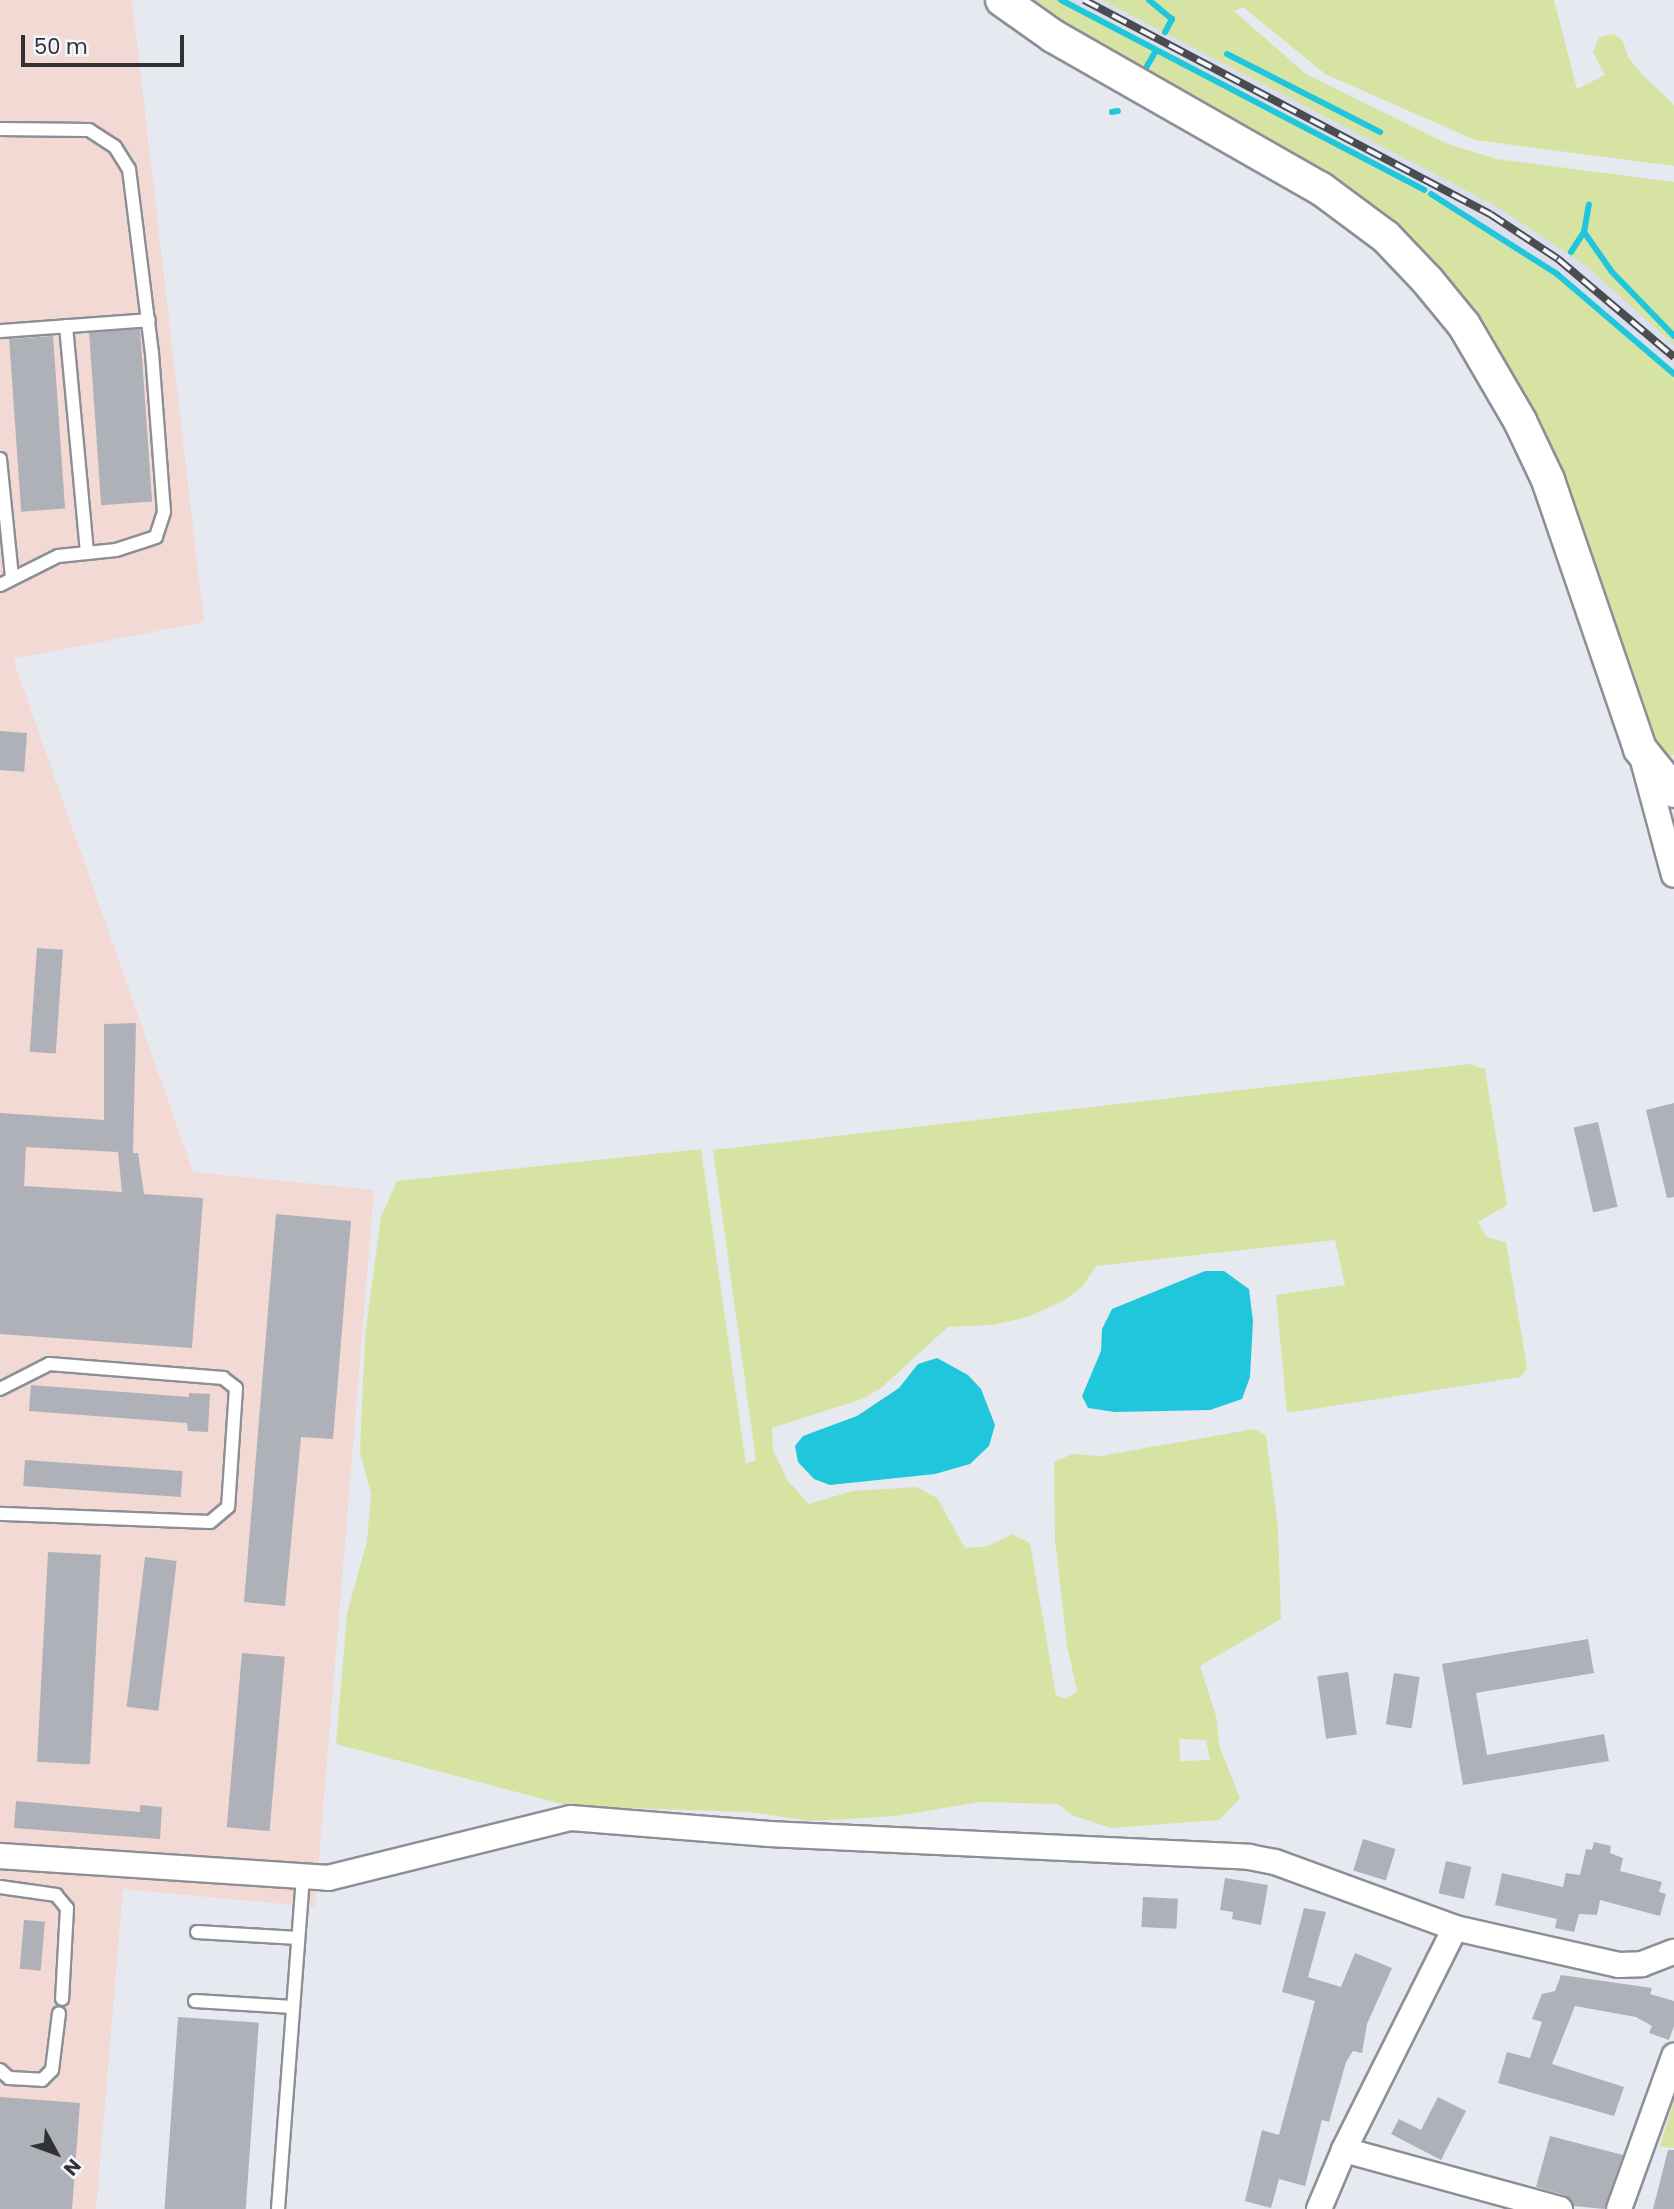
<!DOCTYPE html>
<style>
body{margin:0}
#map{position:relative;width:1674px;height:2209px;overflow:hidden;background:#e7e9f1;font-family:Poppins,sans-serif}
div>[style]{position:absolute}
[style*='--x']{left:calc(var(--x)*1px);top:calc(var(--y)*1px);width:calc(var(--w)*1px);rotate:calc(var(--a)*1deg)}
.built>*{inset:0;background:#dadeed}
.industrial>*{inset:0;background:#f2d9d3}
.green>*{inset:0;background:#d7e3a3}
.water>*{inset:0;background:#20c6db}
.stream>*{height:6px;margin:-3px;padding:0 3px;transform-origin:3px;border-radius:3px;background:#20c6db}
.building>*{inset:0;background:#afb1b9;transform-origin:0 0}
.roads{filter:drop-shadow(2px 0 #8d8f96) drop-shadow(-2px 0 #8d8f96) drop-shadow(0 2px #8d8f96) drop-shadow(0 -2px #8d8f96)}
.service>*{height:12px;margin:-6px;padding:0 6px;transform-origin:6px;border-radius:6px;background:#fff}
.minor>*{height:24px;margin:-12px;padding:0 12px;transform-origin:12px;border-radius:12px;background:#fff}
.tertiary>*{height:32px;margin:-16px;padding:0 16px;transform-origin:16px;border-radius:16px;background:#fff}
.rail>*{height:8px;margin-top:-4px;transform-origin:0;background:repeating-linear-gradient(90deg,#f4f6fe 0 16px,#4b4c4f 0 32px);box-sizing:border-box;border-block:2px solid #4b4c4f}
span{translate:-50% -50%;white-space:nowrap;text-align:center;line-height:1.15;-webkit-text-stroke:6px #f4f6fe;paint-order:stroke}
.north{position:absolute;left:21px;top:2118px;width:70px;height:70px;-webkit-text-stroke:5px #f4f6fe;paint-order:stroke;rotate:131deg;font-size:19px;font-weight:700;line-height:28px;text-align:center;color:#323235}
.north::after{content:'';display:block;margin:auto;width:24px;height:32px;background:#323235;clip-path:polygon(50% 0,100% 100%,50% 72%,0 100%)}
.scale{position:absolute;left:21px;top:35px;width:163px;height:32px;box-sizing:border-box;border:4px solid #323235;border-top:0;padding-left:9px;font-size:21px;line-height:24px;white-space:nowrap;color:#323235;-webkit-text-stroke:5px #f4f6fe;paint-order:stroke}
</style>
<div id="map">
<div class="built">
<div style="clip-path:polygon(1050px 0,1121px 0,1499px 199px,1674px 333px,1674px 383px)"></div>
</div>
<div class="industrial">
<div style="clip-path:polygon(0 0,132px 0,204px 622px,13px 659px,193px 1172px,374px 1190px,315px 1907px,123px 1889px,96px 2209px,0 2209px)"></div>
</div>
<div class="green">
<div style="clip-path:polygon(1033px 0,1068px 0,1366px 156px,1557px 274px,1674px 374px,1674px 754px,1665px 759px,1653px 740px,1457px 300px,1059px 28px,1061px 19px)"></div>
<div style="clip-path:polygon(1102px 0,1554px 0,1577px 89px,1605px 75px,1593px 52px,1599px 37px,1614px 34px,1623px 41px,1628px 57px,1641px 73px,1674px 105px,1674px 166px,1475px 140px,1325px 74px,1243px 7px,1234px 11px,1306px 74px,1448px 144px,1497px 159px,1674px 182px,1674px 345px,1588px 267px,1498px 207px)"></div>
<div style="clip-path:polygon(evenodd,1469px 1064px,1485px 1069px,1507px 1205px,1478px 1222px,1487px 1237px,1506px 1242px,1527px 1368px,1521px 1377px,1287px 1413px,1276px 1295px,1345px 1285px,1335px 1240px,1096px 1266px,1083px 1286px,1065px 1300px,1030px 1316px,993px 1325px,948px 1327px,881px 1388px,862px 1399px,772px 1428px,773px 1450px,788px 1481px,809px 1504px,852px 1491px,916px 1487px,937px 1498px,965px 1548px,988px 1546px,1012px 1534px,1030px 1543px,1056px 1695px,1065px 1699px,1077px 1692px,1067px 1645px,1055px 1540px,1054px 1462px,1072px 1454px,1100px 1456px,1254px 1429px,1266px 1435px,1278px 1528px,1281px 1619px,1200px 1666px,1216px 1716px,1220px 1748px,1240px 1798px,1219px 1820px,1111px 1828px,1074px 1816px,1058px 1804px,979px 1802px,897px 1816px,812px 1821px,747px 1812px,569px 1806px,336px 1744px,347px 1614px,367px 1541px,371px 1494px,360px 1452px,365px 1335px,381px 1217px,397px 1181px,701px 1149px,746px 1464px,756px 1460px,713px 1150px,1469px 1064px,1179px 1739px,1206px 1740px,1210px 1760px,1180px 1761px,1179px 1739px)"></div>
<div style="clip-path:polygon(1674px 2099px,1674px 2148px,1660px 2146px)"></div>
</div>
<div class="water">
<div style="clip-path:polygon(1205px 1271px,1224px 1271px,1249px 1289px,1253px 1321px,1250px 1377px,1242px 1399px,1210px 1410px,1115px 1412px,1088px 1408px,1082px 1396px,1101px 1351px,1102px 1329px,1112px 1309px)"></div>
<div style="clip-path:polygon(937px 1358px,968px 1375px,981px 1389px,995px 1425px,989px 1446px,970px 1464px,935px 1474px,830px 1485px,814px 1479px,798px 1462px,795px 1446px,803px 1436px,857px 1416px,899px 1388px,918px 1364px)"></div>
</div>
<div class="stream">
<div style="--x:1061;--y:0;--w:410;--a:27.6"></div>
<div style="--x:1149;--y:0;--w:30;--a:40"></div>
<div style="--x:1172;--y:19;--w:15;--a:118"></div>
<div style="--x:1227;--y:54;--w:172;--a:27"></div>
<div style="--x:1143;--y:73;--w:24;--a:-60"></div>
<div style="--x:1112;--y:112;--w:6;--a:-9"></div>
<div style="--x:1431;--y:194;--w:149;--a:32.4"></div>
<div style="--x:1557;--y:274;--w:154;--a:40.5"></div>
<div style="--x:1584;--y:232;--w:49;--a:55"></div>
<div style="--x:1612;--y:272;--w:89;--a:45.9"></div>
<div style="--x:1571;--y:252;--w:24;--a:-57"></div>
<div style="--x:1584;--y:232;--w:28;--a:-80"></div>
</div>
<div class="building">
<div style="left:140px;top:329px;width:173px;height:51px;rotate:86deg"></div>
<div style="left:53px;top:336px;width:173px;height:44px;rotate:86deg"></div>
<div style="left:0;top:731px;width:27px;height:39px;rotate:4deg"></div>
<div style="left:37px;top:948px;width:26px;height:104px;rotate:4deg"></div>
<div style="clip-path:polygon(evenodd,136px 1023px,133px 1153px,138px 1153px,144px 1194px,203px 1198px,192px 1348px,0 1334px,0 1113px,104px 1120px,104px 1024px,136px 1023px,26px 1147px,118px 1152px,122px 1192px,24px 1186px,26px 1147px)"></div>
<div style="clip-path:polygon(1674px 1103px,1674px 1197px,1667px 1198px,1646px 1110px)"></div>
<div style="left:1598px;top:1122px;width:87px;height:25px;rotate:77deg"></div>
<div style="clip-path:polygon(276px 1214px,351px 1221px,333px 1439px,301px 1437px,285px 1606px,244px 1602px)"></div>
<div style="clip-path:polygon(31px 1385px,189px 1397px,189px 1393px,210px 1394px,208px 1432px,188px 1431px,187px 1423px,29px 1411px)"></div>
<div style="left:25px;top:1460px;width:158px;height:26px;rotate:4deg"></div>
<div style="left:48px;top:1552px;width:53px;height:210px;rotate:3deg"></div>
<div style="left:145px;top:1557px;width:32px;height:151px;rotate:7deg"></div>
<div style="clip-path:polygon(1588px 1639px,1594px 1673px,1476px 1693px,1487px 1755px,1604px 1734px,1609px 1761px,1463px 1785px,1442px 1664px)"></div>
<div style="left:242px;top:1653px;width:43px;height:175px;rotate:5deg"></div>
<div style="left:1348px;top:1672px;width:63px;height:31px;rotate:82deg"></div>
<div style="left:1394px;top:1673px;width:26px;height:52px;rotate:9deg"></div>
<div style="clip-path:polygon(16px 1801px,140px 1812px,140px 1805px,162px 1807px,160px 1839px,14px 1828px)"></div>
<div style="left:1363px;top:1839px;width:34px;height:33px;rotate:17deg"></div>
<div style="clip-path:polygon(1594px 1842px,1611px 1846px,1610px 1853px,1623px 1858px,1620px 1871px,1662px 1882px,1659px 1892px,1666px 1894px,1660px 1916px,1600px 1900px,1597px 1915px,1579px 1914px,1574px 1932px,1555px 1928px,1557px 1919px,1495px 1905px,1502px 1873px,1563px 1887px,1566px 1873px,1580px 1875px,1586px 1849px,1592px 1850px)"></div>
<div style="left:1446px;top:1861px;width:26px;height:33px;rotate:13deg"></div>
<div style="clip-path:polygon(1225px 1878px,1268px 1885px,1261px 1925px,1232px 1919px,1233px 1912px,1220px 1910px)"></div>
<div style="left:1143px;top:1897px;width:35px;height:30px;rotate:3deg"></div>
<div style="clip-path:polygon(1304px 1908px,1326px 1912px,1308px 1977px,1341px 1987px,1355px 1953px,1392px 1968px,1367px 2024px,1362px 2053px,1353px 2051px,1346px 2062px,1329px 2122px,1322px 2120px,1305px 2186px,1279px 2179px,1271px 2208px,1245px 2201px,1262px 2130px,1279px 2135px,1315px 2001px,1282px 1992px)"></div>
<div style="left:24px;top:1920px;width:21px;height:49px;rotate:5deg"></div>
<div style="clip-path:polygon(1561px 1975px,1652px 1988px,1650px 1994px,1674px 2001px,1674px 2026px,1669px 2040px,1649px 2033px,1652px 2026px,1636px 2017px,1575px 2006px,1552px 2064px,1624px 2087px,1614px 2116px,1498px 2083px,1507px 2052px,1530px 2058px,1542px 2022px,1532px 2019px,1542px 1994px,1555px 1991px)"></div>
<div style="left:178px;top:2017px;width:81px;height:193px;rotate:4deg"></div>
<div style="clip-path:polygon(0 2097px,80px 2103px,72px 2209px,0 2209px)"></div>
<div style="clip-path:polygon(1438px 2097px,1466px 2111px,1441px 2160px,1391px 2134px,1399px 2119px,1421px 2130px)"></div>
<div style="clip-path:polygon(1550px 2136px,1623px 2155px,1604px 2209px,1574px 2206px,1565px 2195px,1536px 2187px)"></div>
<div style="clip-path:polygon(1668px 2150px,1674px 2150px,1674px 2209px,1653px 2209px)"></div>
</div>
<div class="roads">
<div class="service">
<div style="--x:0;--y:129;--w:89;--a:0.6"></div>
<div style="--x:89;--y:130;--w:31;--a:33"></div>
<div style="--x:115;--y:147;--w:26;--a:58"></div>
<div style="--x:129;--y:169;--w:185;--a:82.9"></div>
<div style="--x:152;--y:353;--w:159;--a:85.7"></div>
<div style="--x:164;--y:512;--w:26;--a:108"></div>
<div style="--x:156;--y:537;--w:42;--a:162"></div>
<div style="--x:116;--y:550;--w:58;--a:174.1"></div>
<div style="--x:58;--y:556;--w:65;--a:153.4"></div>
<div style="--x:66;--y:326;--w:228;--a:84.7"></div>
<div style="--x:0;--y:331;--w:149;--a:-4.2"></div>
<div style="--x:0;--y:459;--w:119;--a:84.2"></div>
<div style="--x:0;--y:1389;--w:55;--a:-27"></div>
<div style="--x:49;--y:1364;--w:175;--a:4.6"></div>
<div style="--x:223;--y:1378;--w:16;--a:38"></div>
<div style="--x:236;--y:1388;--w:119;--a:93.8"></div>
<div style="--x:228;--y:1507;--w:23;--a:140"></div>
<div style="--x:210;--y:1522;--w:210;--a:-177.8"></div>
<div style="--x:0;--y:1887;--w:57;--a:8.1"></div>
<div style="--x:56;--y:1895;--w:17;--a:50"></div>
<div style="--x:67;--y:1908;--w:91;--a:93.1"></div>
<div style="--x:197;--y:1932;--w:101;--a:3.4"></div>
<div style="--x:195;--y:2001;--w:98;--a:3.5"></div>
<div style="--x:0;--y:2070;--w:12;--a:42"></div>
<div style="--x:9;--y:2078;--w:33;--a:3"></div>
<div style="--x:42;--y:2080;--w:14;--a:-45"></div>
<div style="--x:52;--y:2070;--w:57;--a:-83"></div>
<div style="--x:278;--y:2209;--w:333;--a:-85.7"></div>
</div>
<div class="minor">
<div style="--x:1641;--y:753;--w:126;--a:74.9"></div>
<div style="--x:0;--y:1856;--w:329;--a:3.8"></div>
<div style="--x:328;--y:1878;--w:250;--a:-13.9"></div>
<div style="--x:571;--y:1818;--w:199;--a:4.6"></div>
<div style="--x:769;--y:1834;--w:481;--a:2.7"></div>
<div style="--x:1249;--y:1857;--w:26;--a:11"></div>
<div style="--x:1275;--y:1862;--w:192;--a:20.1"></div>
<div style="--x:1455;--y:1928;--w:168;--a:12.7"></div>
<div style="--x:1619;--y:1965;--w:23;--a:-2"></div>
<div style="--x:1642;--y:1964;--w:34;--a:-21"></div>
<div style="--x:1455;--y:1928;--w:248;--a:116.6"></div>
<div style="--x:1344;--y:2150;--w:224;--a:15.3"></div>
<div style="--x:1319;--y:2209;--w:64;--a:-67"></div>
<div style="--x:1619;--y:2209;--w:163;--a:-70.2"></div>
</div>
<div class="tertiary">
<div style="--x:1002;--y:0;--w:62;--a:35.2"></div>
<div style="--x:1053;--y:36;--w:307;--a:29.7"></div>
<div style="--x:1320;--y:188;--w:82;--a:36.6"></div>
<div style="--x:1386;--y:237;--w:59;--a:46.4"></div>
<div style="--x:1427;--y:280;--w:58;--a:50.6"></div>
<div style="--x:1464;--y:325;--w:111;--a:59.7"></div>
<div style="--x:1520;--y:421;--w:65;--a:64.6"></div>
<div style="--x:1548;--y:480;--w:284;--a:71.1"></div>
<div style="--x:1640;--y:749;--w:54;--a:51"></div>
</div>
</div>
<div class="rail">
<div style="--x:1084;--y:0;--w:459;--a:27.8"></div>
<div style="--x:1490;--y:214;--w:82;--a:33.5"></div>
<div style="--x:1558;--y:259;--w:152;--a:40.2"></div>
</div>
<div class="north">N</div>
<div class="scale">50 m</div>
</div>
